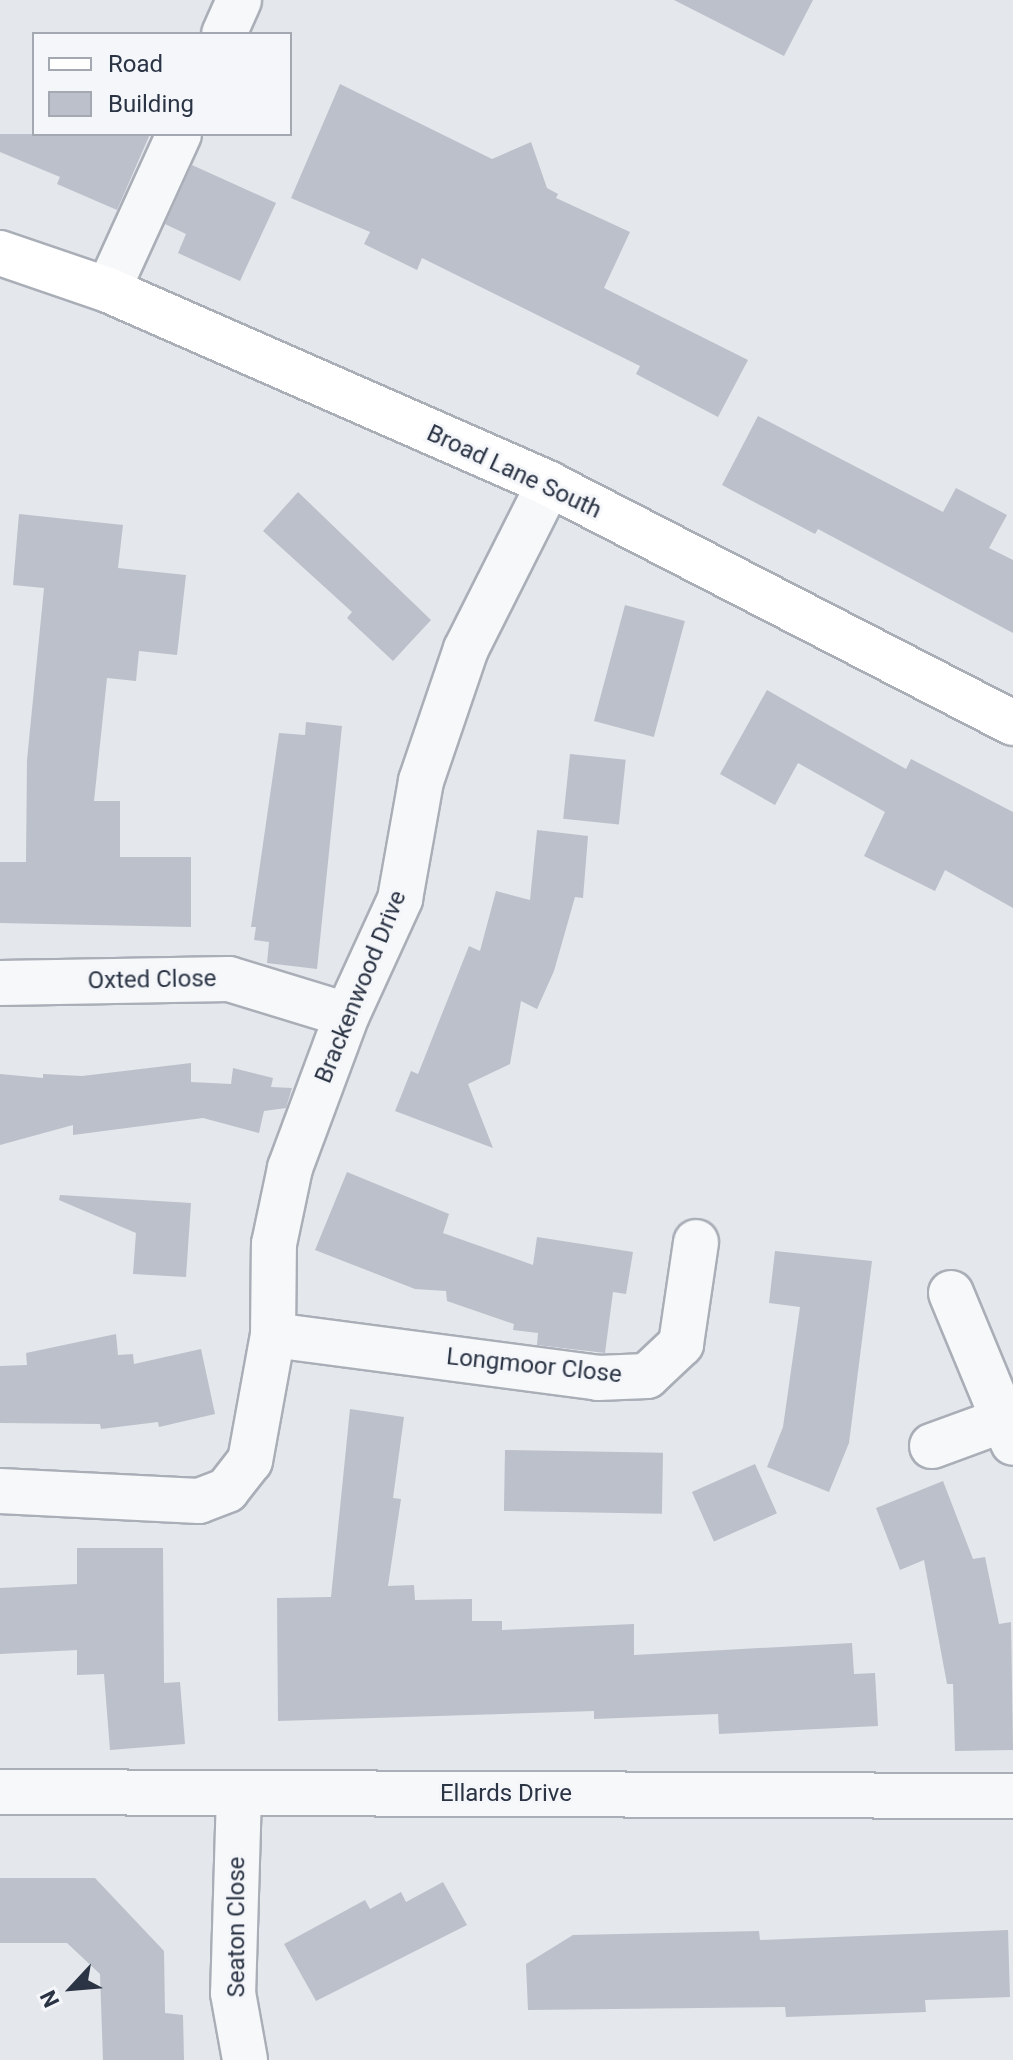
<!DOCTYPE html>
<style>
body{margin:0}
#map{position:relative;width:1013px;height:2060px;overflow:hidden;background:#e4e7ec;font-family:Roboto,sans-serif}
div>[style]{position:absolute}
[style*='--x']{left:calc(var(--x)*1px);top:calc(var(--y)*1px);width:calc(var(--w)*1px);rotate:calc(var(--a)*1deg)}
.building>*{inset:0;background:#bbc0ca;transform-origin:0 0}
.roads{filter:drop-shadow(2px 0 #a9aeb7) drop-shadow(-2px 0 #a9aeb7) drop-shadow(0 2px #a9aeb7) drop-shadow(0 -2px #a9aeb7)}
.street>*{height:44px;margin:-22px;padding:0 22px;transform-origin:22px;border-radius:22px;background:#f7f8fa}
.secondary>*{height:44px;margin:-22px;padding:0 22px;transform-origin:22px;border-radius:22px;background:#fff}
span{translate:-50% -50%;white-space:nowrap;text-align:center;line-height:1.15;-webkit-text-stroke:6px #f4f6f9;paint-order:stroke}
.street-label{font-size:24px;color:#2b3445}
.legend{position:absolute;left:32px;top:32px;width:260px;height:104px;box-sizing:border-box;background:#f4f6f9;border:2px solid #a4a8b1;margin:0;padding:10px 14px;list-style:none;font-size:24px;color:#2b3445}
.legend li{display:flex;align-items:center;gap:16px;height:40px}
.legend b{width:40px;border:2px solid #a4a8b1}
.north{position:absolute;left:32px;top:1948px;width:80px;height:80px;-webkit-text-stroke:6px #f4f6f9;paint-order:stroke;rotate:244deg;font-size:22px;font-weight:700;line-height:32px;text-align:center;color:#2b3445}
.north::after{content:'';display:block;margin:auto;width:28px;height:36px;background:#2b3445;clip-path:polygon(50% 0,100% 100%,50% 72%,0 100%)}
</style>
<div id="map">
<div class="building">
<div style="clip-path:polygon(674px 0,813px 0,784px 56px)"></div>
<div style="clip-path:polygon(340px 84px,492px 159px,531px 142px,547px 188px,558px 194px,556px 198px,630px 232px,604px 288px,748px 360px,718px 417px,636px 374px,640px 366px,422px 258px,417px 270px,364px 244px,370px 232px,291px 198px)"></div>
<div style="clip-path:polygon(0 134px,150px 134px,117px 210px,57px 184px,60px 177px,0 152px)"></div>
<div style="clip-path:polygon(192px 165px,276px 203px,240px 281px,178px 253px,186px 234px,165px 224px)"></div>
<div style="clip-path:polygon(758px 416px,943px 512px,956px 488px,1007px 515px,989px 548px,1013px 560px,1013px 633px,818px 529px,815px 534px,722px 485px)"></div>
<div style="clip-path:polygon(298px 492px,431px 620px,393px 661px,347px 618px,352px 612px,263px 531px)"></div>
<div style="clip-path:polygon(19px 514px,123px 525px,118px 568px,186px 575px,177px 655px,139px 651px,136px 681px,107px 678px,94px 801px,120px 801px,120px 857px,191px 857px,191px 927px,0 923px,0 862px,26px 862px,27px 760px,44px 588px,13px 585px)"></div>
<div style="left:625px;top:605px;width:62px;height:120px;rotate:15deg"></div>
<div style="clip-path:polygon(767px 690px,906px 769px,911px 759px,1013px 812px,1013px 908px,945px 870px,935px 891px,864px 856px,885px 812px,798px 763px,775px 805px,720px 774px)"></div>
<div style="clip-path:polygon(306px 722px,342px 726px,317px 969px,267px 963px,269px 942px,254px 940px,256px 927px,251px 927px,279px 733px,305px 735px)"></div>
<div style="left:570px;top:754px;width:56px;height:65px;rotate:6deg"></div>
<div style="clip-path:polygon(537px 830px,588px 836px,583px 898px,575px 897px,554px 971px,537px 1009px,521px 1001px,510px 1064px,468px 1084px,493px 1148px,395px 1111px,411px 1071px,418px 1074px,469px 946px,480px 951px,496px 891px,530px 900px)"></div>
<div style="clip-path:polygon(191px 1063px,191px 1082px,231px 1084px,233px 1068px,273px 1078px,271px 1087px,292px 1088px,286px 1108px,264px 1111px,259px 1133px,203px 1118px,73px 1135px,73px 1125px,0 1145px,0 1074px,43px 1078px,43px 1074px,82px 1076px)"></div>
<div style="clip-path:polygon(347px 1172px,449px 1214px,443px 1233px,533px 1265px,537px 1237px,633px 1252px,626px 1294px,613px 1292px,605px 1353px,537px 1345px,538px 1333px,513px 1330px,514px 1324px,447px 1301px,446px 1291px,415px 1289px,315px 1250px)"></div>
<div style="clip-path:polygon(60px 1195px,191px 1203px,186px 1277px,133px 1274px,136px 1233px,59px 1200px)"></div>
<div style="clip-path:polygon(775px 1251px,872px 1261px,849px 1443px,829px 1492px,767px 1467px,783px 1427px,800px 1307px,769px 1303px)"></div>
<div style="clip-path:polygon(116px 1334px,118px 1355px,133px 1354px,134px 1364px,201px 1349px,215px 1414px,159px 1427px,158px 1422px,101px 1429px,100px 1424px,0 1423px,0 1366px,27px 1365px,26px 1353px)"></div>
<div style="clip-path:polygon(350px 1409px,404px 1417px,393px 1498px,401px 1499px,388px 1586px,414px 1585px,415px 1600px,472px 1599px,472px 1621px,502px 1621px,502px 1630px,634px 1624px,634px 1655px,852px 1643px,854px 1674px,875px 1673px,878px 1726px,719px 1734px,718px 1714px,594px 1719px,594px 1711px,278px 1721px,277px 1598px,331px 1597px)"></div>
<div style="left:505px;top:1450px;width:158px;height:61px;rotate:1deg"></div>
<div style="left:755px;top:1464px;width:54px;height:69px;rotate:66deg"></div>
<div style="clip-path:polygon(943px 1481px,973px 1559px,985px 1557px,999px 1624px,1011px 1622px,1013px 1750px,955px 1751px,953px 1684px,947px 1684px,924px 1560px,900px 1570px,876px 1508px)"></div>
<div style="clip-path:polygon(77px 1548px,163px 1548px,164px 1683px,180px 1682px,185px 1744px,110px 1750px,104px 1674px,77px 1675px,77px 1650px,0 1654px,0 1588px,77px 1584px)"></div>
<div style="clip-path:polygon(0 1878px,95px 1878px,164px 1951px,165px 2013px,183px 2015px,184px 2060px,103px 2060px,100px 1974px,67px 1943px,0 1943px)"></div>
<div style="clip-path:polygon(443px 1882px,467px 1925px,316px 2001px,284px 1944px,365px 1900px,370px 1909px,401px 1892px,406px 1902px)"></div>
<div style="clip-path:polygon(1008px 1930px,1010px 1997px,925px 2000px,926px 2012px,786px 2017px,785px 2007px,528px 2010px,526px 1964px,573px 1935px,759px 1931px,760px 1940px)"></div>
</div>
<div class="roads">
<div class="street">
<div style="--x:224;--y:34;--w:37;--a:-66"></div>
<div style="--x:108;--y:290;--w:171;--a:-65.5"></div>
<div style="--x:0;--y:983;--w:229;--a:-1"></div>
<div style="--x:229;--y:979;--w:123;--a:17"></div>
<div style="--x:951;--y:1293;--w:162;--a:67.5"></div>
<div style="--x:273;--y:1335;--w:328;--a:7.5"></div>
<div style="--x:598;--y:1378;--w:49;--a:-2.3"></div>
<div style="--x:647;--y:1376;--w:47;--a:-43.3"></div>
<div style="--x:681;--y:1344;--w:103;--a:-81.6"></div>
<div style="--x:932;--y:1446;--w:76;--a:-20.1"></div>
<div style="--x:0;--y:1491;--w:199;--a:2.9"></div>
<div style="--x:199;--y:1501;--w:30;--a:-21"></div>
<div style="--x:227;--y:1490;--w:37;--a:-52"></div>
<div style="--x:250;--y:1461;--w:128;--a:-79.7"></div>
<div style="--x:273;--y:1335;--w:91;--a:-89.4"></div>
<div style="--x:274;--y:1244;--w:78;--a:-78.1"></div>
<div style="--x:290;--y:1168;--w:163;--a:-69.6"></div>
<div style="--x:347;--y:1015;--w:128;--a:-65.4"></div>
<div style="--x:400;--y:899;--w:120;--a:-79.9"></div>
<div style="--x:421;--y:781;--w:139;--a:-71.2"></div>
<div style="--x:466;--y:649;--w:185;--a:-63.3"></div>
<div style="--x:0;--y:1792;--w:1013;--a:0.23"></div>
<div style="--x:239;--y:1794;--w:199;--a:91.7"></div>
<div style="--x:233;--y:1993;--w:68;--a:79.8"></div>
</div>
<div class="secondary">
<div style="--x:0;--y:253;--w:114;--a:18.9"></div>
<div style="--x:108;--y:290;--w:482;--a:23.7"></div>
<div style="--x:549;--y:484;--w:522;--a:27.25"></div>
</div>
</div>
<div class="street-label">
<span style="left:514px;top:472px;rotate:25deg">Broad Lane South</span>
<span style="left:152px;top:980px;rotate:-1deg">Oxted Close</span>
<span style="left:361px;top:987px;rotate:-68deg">Brackenwood Drive</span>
<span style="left:534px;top:1366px;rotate:6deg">Longmoor Close</span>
<span style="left:506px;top:1794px">Ellards Drive</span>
<span style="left:237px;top:1927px;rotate:-90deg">Seaton Close</span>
</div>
<ul class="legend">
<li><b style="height:10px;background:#fff"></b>Road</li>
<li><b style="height:22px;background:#bbc0ca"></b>Building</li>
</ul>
<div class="north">N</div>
</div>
